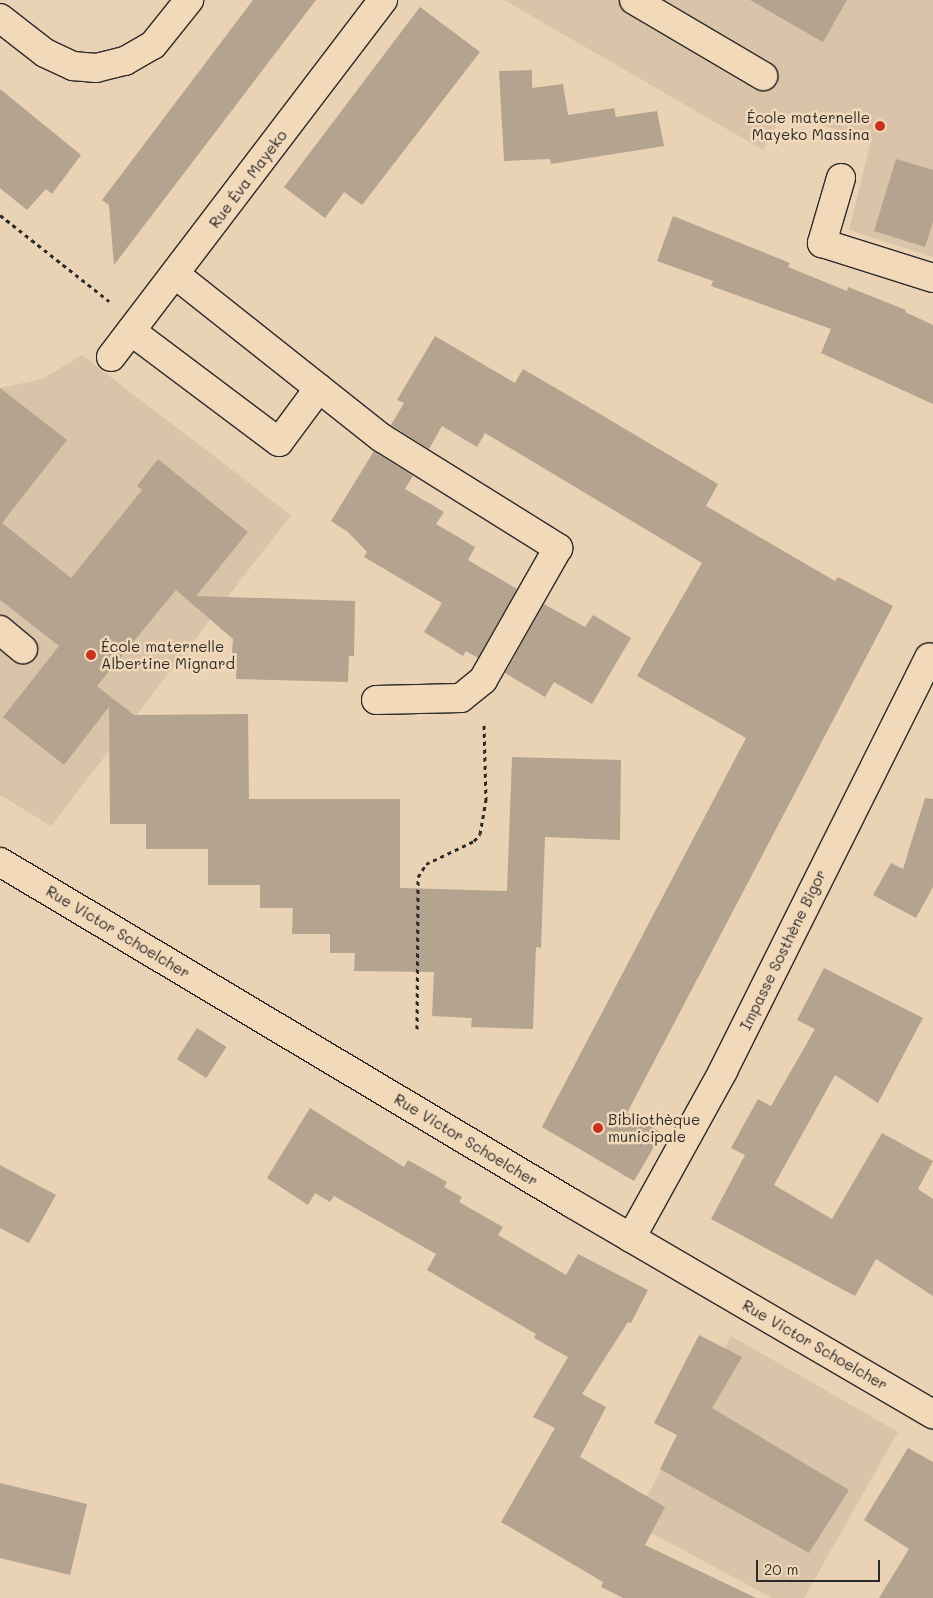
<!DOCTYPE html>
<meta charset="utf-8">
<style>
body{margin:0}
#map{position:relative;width:933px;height:1598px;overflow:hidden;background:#ead2b4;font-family:Mali,sans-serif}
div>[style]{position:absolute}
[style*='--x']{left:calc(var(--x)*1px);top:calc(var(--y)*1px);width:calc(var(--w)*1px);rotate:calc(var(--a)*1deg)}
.built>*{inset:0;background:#dac4a9}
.building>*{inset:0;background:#b4a38e;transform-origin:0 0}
.path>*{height:3px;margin-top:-1.5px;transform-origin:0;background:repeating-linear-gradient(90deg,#2b2b2b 0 4px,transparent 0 8px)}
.roads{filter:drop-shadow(1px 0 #2b2b2b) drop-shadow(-1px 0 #2b2b2b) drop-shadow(0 1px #2b2b2b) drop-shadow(0 -1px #2b2b2b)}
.minor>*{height:28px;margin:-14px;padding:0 14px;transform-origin:14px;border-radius:14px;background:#f2d9ba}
.major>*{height:28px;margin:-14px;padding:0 14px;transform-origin:14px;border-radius:14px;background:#f2d9ba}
.dots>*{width:14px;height:14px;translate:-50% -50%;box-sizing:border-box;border:2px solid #f2d9ba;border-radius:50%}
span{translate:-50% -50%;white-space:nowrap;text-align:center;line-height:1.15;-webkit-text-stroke:5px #f2d9ba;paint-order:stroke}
.poi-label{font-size:15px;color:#2b2b2b}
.right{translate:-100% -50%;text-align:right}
.left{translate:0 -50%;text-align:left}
.street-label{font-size:15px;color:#2b2b2b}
.scale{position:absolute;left:756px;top:1560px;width:124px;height:22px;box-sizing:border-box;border:2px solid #2b2b2b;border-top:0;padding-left:6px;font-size:15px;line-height:18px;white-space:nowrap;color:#2b2b2b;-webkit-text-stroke:4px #f2d9ba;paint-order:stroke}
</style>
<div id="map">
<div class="built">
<div style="clip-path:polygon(504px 0,933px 0,933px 257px,849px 230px,871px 140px,783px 113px,763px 150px)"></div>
<div style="clip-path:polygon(82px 355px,291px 515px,51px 826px,0 795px,0 388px,42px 379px)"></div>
<div style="clip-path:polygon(731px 1336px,898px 1432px,804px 1598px,772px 1598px,633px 1523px)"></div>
</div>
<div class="building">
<div style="clip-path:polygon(253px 0,316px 0,114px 265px,109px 205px,102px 200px)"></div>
<div style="clip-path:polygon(750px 0,847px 0,823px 42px)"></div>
<div style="clip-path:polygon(420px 7px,480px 52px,362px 205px,344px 192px,325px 218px,284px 187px)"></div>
<div style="clip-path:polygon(532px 70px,532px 88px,563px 84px,568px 115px,614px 108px,616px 117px,657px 111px,664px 146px,551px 164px,550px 159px,504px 161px,499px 71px)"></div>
<div style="clip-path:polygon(0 89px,81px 155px,52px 194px,46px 189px,27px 210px,0 188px)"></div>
<div style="clip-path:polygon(896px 159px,933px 170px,933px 222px,925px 247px,874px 231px)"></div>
<div style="clip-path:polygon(673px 216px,790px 263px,788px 267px,847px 291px,848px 287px,906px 310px,905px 312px,933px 325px,933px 404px,821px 353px,831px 329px,711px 286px,713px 281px,657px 261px)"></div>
<div style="clip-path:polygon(435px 336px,515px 383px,523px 369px,583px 404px,718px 484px,706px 506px,835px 581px,838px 577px,893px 606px,627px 1113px,662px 1133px,634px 1181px,542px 1127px,746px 738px,637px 676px,702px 563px,485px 433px,477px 447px,442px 426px,429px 449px,391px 425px,404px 403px,397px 400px)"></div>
<div style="clip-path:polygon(0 388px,67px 440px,2px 523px,71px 578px,142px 490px,137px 486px,158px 459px,248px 532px,196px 596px,355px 601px,354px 656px,349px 656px,348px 682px,236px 679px,237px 653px,232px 653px,233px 639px,176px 590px,97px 686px,134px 715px,248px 714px,249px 799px,400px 799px,400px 888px,507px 891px,512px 757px,621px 760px,620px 840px,545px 837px,541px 948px,536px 947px,533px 1029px,471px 1027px,472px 1018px,432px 1016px,434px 972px,354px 971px,355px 953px,330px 953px,330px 934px,292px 934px,293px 908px,260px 908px,260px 885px,208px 885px,208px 849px,146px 849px,146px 824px,110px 824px,109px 707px,64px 765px,3px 717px,59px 646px,0 600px)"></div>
<div style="clip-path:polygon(374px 451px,413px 476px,405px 489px,444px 512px,436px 524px,475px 547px,468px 560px,517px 589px,478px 658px,466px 651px,463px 656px,424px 632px,442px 603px,364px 557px,367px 552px,348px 532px,331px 521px)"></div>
<div style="clip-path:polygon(544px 604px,585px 627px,593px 615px,631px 638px,592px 704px,554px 682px,545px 697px,505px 673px)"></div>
<div style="clip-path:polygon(925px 798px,933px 799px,933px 887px,916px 918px,873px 895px,891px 863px,903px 869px)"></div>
<div style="clip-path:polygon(824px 968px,923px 1018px,878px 1103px,835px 1075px,774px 1185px,832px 1219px,882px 1133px,933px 1161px,918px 1189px,933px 1199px,933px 1296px,876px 1259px,855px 1296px,711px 1219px,745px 1155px,731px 1148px,758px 1099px,771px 1106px,815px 1029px,797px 1020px)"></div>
<div style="left:197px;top:1028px;width:35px;height:37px;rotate:33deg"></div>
<div style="clip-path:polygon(310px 1108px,404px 1167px,408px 1160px,447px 1182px,444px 1187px,462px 1197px,459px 1202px,503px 1227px,498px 1235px,566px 1275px,578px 1254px,648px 1290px,631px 1323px,628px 1322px,582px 1394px,606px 1407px,580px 1457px,665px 1507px,645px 1545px,756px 1598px,623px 1598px,601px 1587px,603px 1582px,501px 1522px,555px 1428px,533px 1417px,568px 1357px,534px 1338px,536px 1334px,427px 1270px,436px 1254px,334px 1196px,330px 1202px,315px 1193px,308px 1205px,267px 1178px)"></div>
<div style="clip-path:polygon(0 1165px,56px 1195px,29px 1243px,0 1228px)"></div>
<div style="clip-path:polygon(699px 1335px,742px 1357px,712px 1408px,849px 1490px,809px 1553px,660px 1469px,677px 1435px,654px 1423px)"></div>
<div style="clip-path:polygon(908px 1448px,933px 1462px,933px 1598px,879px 1598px,909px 1549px,864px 1520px)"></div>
<div style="clip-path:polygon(0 1483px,87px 1504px,70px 1575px,0 1558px)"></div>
</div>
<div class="path">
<div style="--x:0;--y:215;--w:139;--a:38.3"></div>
<div style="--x:417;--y:1029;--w:152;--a:-89.6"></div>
<div style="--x:418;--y:877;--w:15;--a:-58"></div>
<div style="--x:426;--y:864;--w:53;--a:-25.6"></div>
<div style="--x:474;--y:841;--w:9;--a:-49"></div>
<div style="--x:480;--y:834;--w:34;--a:-80"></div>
<div style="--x:486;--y:801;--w:76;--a:-91.5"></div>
</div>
<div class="roads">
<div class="minor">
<div style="--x:634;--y:0;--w:150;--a:30.5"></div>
<div style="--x:0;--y:18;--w:57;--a:37.9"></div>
<div style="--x:45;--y:53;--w:31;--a:25"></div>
<div style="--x:73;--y:66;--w:23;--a:5"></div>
<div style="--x:96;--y:68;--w:30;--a:-14"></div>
<div style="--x:125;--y:61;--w:32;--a:-30"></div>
<div style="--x:153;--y:45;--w:58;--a:-51.3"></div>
<div style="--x:841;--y:178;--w:68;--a:106.3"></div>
<div style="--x:822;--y:243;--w:116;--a:17.5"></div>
<div style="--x:176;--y:275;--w:263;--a:38.4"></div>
<div style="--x:382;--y:438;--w:208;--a:32"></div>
<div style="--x:558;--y:548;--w:152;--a:119.6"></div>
<div style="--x:483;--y:680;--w:28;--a:141"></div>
<div style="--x:461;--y:698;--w:85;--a:178.7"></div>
<div style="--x:131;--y:331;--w:185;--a:36.9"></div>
<div style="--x:279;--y:442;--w:67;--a:-53.5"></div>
<div style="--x:111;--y:357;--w:449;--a:-52.7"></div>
<div style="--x:0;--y:630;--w:30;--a:40"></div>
<div style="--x:631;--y:1238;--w:191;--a:-61.1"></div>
<div style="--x:723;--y:1071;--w:462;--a:-63.5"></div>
</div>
<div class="major">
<div style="--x:0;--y:862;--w:667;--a:30.83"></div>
<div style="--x:573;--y:1204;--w:417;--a:30.3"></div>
</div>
</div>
<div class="dots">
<div style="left:880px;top:126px;background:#c8321e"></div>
<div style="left:91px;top:655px;background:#c8321e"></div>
<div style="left:598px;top:1128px;background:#c8321e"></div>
</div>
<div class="poi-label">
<span class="right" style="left:870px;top:126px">École maternelle<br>Mayeko Massina</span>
<span class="left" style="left:101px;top:655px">École maternelle<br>Albertine Mignard</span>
<span class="left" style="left:608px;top:1128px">Bibliothèque<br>municipale</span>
</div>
<div class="street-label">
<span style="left:248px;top:179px;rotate:-53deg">Rue Éva Mayeko</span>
<span style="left:118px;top:932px;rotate:31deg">Rue Victor Schoelcher</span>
<span style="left:783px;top:950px;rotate:-64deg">Impasse Sosthène Bigor</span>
<span style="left:466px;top:1140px;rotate:31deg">Rue Victor Schoelcher</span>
<span style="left:815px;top:1345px;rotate:30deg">Rue Victor Schoelcher</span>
</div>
<div class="scale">20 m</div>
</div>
